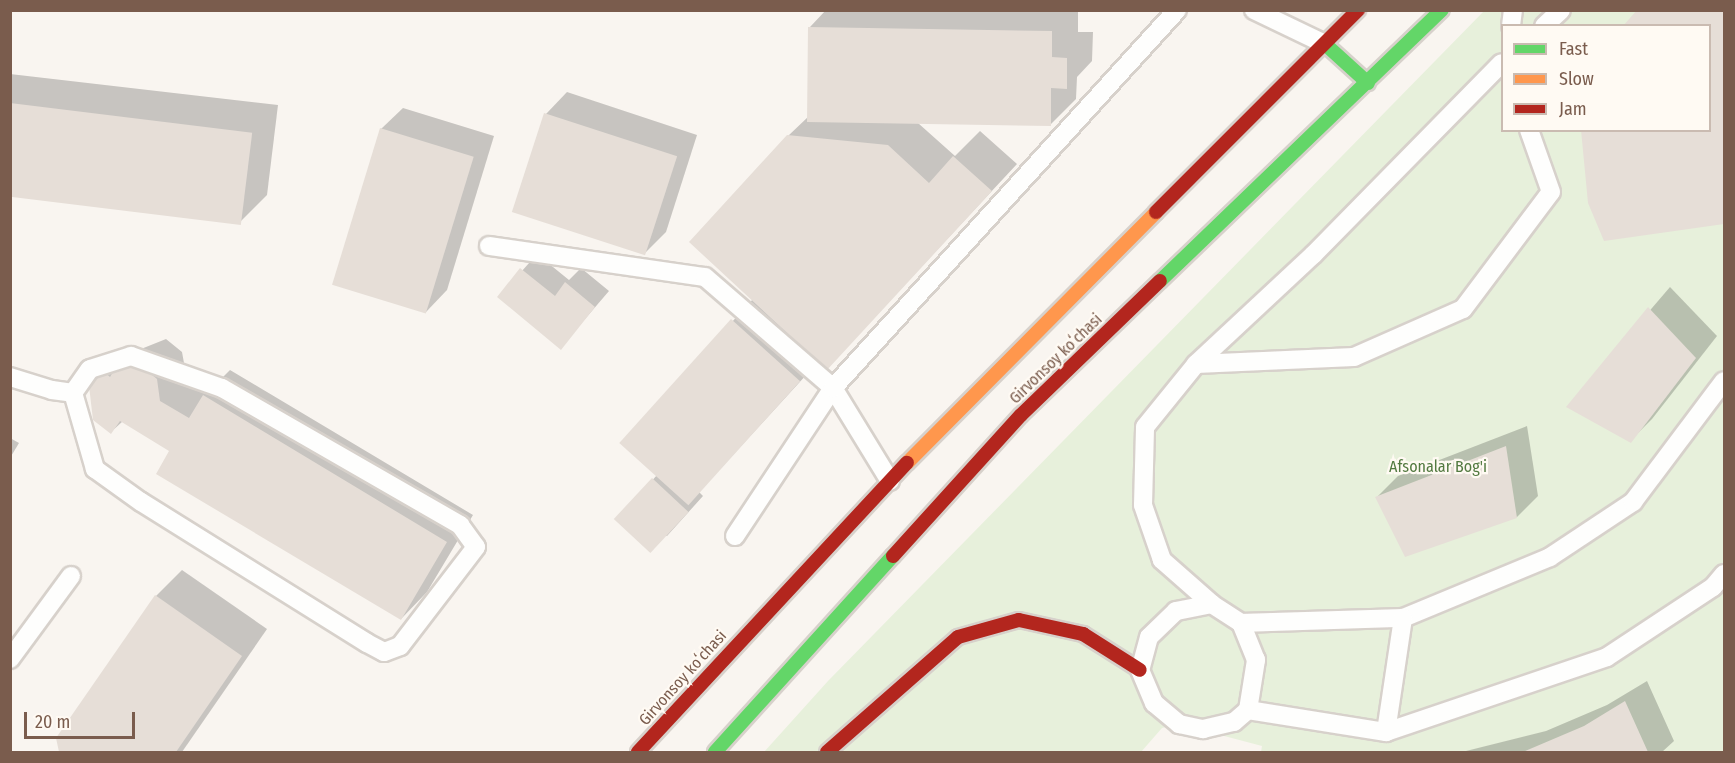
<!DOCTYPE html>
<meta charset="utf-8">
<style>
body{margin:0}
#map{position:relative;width:1735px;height:763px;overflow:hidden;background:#f9f5f0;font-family:"Fira Sans Condensed",sans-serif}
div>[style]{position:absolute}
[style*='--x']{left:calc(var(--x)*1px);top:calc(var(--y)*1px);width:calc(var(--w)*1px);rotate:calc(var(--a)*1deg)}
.green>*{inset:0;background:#e7f0db}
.shadow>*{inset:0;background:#0003}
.building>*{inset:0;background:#e6ded7;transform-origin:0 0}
.roads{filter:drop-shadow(2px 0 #d7d1cb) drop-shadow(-2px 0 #d7d1cb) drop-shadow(0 2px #d7d1cb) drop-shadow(0 -2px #d7d1cb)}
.lane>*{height:18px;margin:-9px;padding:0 9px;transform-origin:9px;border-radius:9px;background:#fefefd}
.fast>*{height:14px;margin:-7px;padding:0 7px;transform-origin:7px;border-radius:7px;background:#63d668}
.slow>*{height:14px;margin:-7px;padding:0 7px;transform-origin:7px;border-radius:7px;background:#ff974d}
.jam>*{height:14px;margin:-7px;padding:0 7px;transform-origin:7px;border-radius:7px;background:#b3261e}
span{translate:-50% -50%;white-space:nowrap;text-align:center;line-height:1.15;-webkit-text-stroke:4.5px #fffaf3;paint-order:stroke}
.street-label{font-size:16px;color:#7a5c4d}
.park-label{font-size:16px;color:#537a41}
.frame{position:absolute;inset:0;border:12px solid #7a5c4d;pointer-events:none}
.legend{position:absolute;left:1501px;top:24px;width:210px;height:108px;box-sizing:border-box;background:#fffaf3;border:2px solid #cabbb1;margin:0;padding:8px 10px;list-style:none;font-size:18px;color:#7a5c4d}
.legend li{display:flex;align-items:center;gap:12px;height:30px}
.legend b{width:30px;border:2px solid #cabbb1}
.scale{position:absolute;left:24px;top:712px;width:111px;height:27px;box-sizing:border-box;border:3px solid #7a5c4d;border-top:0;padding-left:8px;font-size:18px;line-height:21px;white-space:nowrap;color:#7a5c4d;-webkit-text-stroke:4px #fffaf3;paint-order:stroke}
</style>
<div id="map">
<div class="green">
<div style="clip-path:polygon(evenodd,1484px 11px,1724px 11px,1724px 752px,1261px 752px,1262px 746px,1179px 724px,1162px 728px,1141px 752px,764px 752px,828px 681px,1484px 11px,1502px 26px,1710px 26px,1710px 130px,1502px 130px,1502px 26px)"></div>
</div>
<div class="shadow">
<div style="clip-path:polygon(826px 10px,1078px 10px,1078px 32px,1093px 32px,1092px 61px,1077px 77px,1076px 99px,1050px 125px,918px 123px,955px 156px,980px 131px,1017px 164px,827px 368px,819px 361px,699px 492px,703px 496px,667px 536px,617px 520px,657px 475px,621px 443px,753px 299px,788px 136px,809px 116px,810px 27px)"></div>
<div style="clip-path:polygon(1639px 10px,1724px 10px,1724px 222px,1605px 240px,1710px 130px,1710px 26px)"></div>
<div style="clip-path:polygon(10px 74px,278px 105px,267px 195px,241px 221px,10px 195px)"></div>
<div style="clip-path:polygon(567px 92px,697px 135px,666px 232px,645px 253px,546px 114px)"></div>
<div style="clip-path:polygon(403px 108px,494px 136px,447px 290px,426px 312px,381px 129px)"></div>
<div style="clip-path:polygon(537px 254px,569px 280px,581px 268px,609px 291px,561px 347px,499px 297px)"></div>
<div style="clip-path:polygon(1670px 287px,1717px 336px,1652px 419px,1630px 441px,1568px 406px)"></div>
<div style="clip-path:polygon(166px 339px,182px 352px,186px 374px,211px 389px,230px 370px,473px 515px,427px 592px,401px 619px,171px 450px,123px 421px,111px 432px,103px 371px,129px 345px,136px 351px)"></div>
<div style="clip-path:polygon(1527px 426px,1538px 496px,1517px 517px,1377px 497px,1398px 476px)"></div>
<div style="clip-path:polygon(10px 438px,19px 443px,10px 458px)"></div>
<div style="clip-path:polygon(182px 570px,267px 629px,182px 752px,61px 752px,58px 739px,156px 596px)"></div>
<div style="clip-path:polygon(1647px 681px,1674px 741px,1662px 752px,1462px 752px,1546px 731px,1607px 705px)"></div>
</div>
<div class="building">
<div style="clip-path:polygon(1637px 10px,1724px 10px,1724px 224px,1604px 241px,1588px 203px,1581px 130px,1710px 130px,1710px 26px,1623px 26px)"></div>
<div style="clip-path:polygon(808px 27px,1052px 31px,1052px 57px,1067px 58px,1067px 89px,1051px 88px,1051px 126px,807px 122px)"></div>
<div style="left:10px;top:103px;width:244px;height:93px;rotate:7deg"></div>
<div style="left:544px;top:113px;width:140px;height:104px;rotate:18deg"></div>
<div style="left:380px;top:128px;width:98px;height:164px;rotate:17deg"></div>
<div style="clip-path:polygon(787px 135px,888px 145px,929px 183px,953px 156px,992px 191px,827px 370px,689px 242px)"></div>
<div style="clip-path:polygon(520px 268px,555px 296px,565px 282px,595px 307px,561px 350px,497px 297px)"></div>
<div style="clip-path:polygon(1648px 307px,1696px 358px,1631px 443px,1566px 407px)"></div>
<div style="left:731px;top:319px;width:93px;height:167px;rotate:42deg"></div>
<div style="clip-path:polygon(139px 364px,157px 379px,160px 401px,189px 418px,203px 395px,447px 542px,401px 620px,156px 474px,169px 451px,120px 421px,111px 434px,93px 420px,89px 386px,102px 370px,110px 377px,113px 372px)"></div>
<div style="clip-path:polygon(1506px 446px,1517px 518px,1405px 557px,1375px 497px)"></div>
<div style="left:652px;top:478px;width:50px;height:56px;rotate:43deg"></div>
<div style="clip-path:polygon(155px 595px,242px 656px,176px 752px,59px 752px,56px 738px)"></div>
<div style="clip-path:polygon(1625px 701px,1648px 752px,1523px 752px,1584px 726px)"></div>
</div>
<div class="roads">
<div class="lane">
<div style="--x:1254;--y:10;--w:79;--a:25.6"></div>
<div style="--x:1511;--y:26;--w:16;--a:-83"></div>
<div style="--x:1544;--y:26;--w:23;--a:-43"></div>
<div style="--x:489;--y:246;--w:218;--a:8.2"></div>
<div style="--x:705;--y:277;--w:169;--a:40.9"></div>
<div style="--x:833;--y:388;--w:109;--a:58.5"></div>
<div style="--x:131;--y:356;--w:96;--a:19.4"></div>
<div style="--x:222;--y:388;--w:275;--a:29.9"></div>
<div style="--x:460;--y:525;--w:27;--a:54"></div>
<div style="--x:476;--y:547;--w:125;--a:127.5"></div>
<div style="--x:400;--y:646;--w:17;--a:159"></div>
<div style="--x:384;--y:652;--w:19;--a:-152"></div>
<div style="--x:367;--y:643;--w:266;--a:-148"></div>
<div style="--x:141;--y:502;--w:57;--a:-144.3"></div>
<div style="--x:95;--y:469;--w:79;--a:-106.1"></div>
<div style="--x:73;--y:393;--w:29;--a:-55"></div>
<div style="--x:90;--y:369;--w:43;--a:-17.6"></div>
<div style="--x:1196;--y:364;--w:158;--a:-2.5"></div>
<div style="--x:1354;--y:357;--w:119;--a:-23.8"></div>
<div style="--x:1463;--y:309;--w:146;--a:-53.1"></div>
<div style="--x:1551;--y:192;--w:66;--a:-109.5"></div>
<div style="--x:10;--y:377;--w:44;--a:17.2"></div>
<div style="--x:52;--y:390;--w:21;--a:8"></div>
<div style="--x:735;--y:536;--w:178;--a:-56.5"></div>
<div style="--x:833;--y:388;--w:511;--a:-47.7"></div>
<div style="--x:1212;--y:604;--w:37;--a:169"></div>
<div style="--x:1176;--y:611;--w:37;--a:136"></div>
<div style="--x:1149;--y:637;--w:34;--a:105"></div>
<div style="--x:1140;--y:670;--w:36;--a:67"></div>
<div style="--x:1154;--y:703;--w:33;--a:40"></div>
<div style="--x:1179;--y:724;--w:25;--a:12"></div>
<div style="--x:1203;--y:729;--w:32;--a:-13"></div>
<div style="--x:1234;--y:722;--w:18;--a:-41"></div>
<div style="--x:1248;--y:710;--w:51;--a:-80.9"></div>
<div style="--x:1256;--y:660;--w:40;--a:-112"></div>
<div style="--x:1241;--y:623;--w:35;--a:-147"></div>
<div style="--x:1212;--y:604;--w:67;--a:-138.7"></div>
<div style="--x:1162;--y:560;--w:58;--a:-109.1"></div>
<div style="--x:1143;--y:505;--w:78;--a:-88.5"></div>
<div style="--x:1145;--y:427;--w:81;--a:-51"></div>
<div style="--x:1196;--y:364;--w:160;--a:-43"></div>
<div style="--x:1313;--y:255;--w:269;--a:-45.5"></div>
<div style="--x:1403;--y:618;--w:159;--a:-22.5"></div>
<div style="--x:1550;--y:557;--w:100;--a:-33.5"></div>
<div style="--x:1633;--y:502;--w:151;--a:-53.1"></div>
<div style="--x:1241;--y:623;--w:162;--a:-1.8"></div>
<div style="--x:1403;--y:618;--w:115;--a:98.5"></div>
<div style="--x:10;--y:659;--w:103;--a:-53.7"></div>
<div style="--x:1248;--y:710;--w:140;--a:9.1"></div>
<div style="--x:1386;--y:732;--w:233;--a:-18.7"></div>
<div style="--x:1607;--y:657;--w:127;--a:-33.4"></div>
<div style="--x:1713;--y:587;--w:17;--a:-50"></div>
</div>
<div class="fast">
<div style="--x:1325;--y:44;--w:58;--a:42.2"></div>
<div style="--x:1160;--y:281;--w:391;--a:-43.9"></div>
<div style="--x:715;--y:752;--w:265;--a:-47.8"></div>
</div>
<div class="slow">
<div style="--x:907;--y:463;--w:354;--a:-45.2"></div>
</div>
<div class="jam">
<div style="--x:1156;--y:212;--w:286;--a:-45"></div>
<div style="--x:893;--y:556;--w:190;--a:-47.8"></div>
<div style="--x:1021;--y:415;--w:193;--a:-44"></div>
<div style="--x:638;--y:752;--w:395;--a:-47.1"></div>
<div style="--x:827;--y:752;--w:174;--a:-41.3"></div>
<div style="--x:958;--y:637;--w:63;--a:-15.6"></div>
<div style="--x:1019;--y:620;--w:66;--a:12.3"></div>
<div style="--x:1083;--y:634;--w:67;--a:32.3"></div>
</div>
</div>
<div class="street-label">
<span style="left:1056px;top:359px;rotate:-44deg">Girvonsoy koʻchasi</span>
<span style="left:683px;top:678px;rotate:-48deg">Girvonsoy koʻchasi</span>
</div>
<div class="park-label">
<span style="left:1438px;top:467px">Afsonalar Bog'i</span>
</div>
<div class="frame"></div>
<ul class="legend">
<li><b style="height:8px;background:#63d668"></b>Fast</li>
<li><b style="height:8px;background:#ff974d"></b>Slow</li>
<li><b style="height:8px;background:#b3261e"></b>Jam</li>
</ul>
<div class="scale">20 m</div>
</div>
